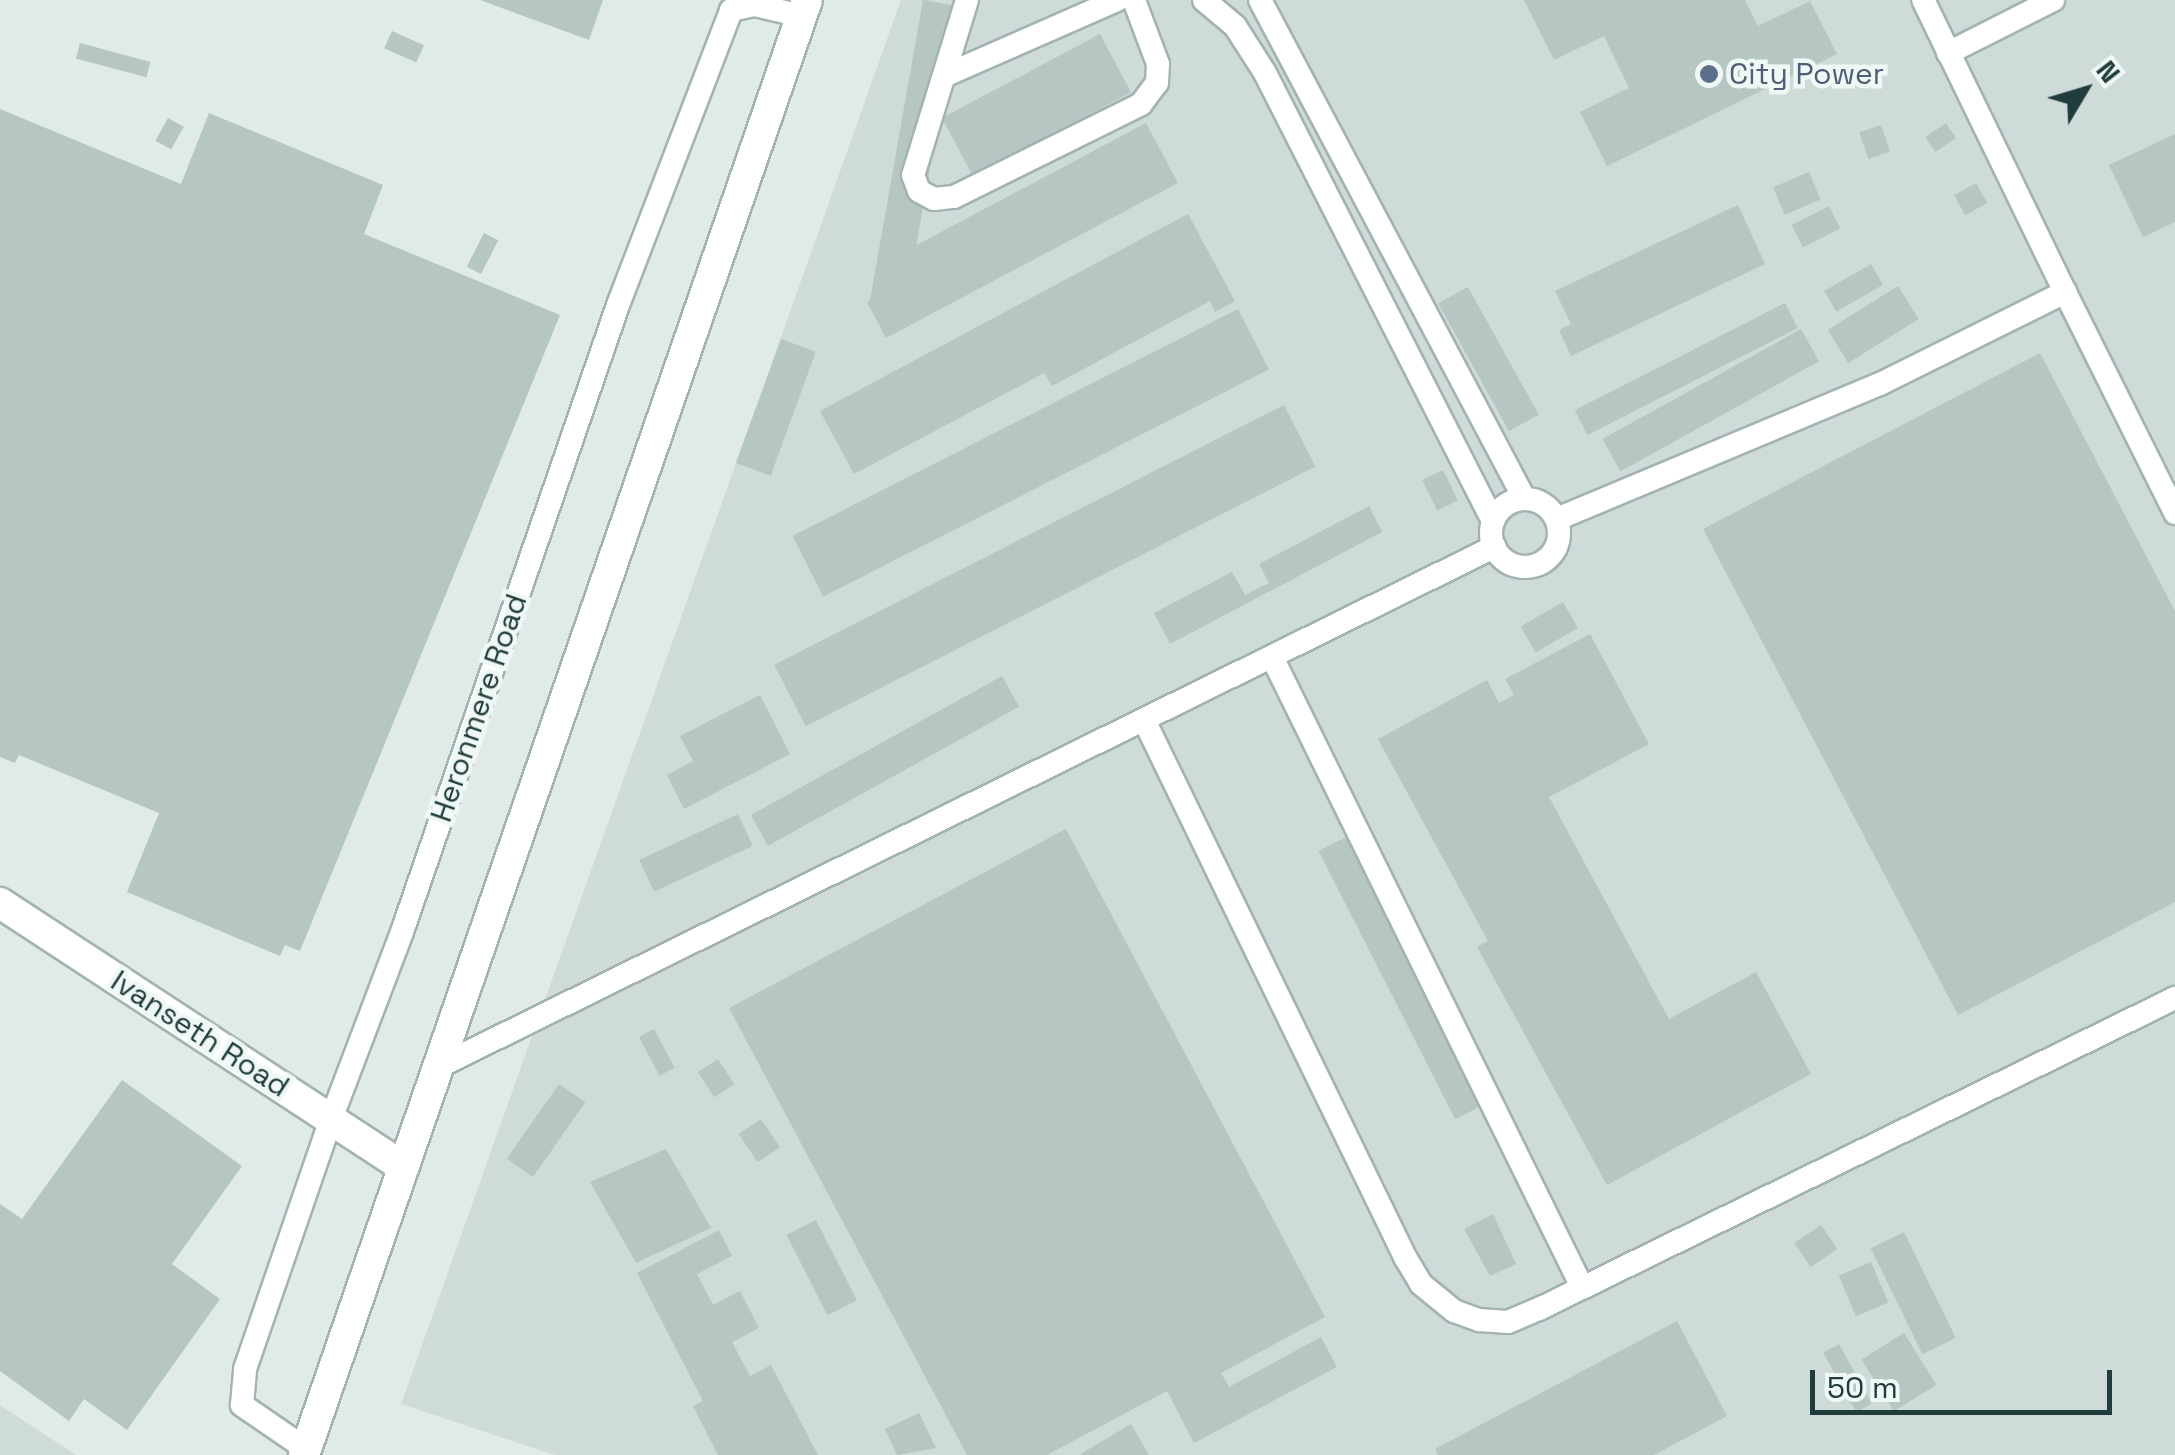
<!DOCTYPE html>
<style>
body{margin:0}
#map{position:relative;width:2175px;height:1455px;overflow:hidden;background:#e0ebe9;font-family:"Space Grotesk",sans-serif}
div>[style]{position:absolute}
[style*='--x']{left:calc(var(--x)*1px);top:calc(var(--y)*1px);width:calc(var(--w)*1px);rotate:calc(var(--a)*1deg)}
.built>*{inset:0;background:#cedbd9}
.building>*{inset:0;background:#b5c6c3;transform-origin:0 0}
.roads{filter:drop-shadow(2px 0 #a3b3b2) drop-shadow(-2px 0 #a3b3b2) drop-shadow(0 2px #a3b3b2) drop-shadow(0 -2px #a3b3b2)}
.service>*{height:22px;margin:-11px;padding:0 11px;transform-origin:11px;border-radius:11px;background:#fff}
.service>.ring{margin:-11px;padding:0;box-sizing:content-box;background:none;border:22px solid #fff;border-radius:50%}
.minor>*{height:30px;margin:-15px;padding:0 15px;transform-origin:15px;border-radius:15px;background:#fff}
.tertiary>*{height:30px;margin:-15px;padding:0 15px;transform-origin:15px;border-radius:15px;background:#fff}
.dots>*{width:28px;height:28px;translate:-50% -50%;box-sizing:border-box;border:5px solid #f0f8f6;border-radius:50%}
span{translate:-50% -50%;white-space:nowrap;text-align:center;line-height:1.15;-webkit-text-stroke:9px #f0f8f6;paint-order:stroke}
.service-label{font-size:30px;color:#4e5e75}
.left{translate:0 -50%;text-align:left}
.street-label{font-size:30px;color:#203c3c}
.north{position:absolute;left:2035px;top:40px;width:100px;height:100px;-webkit-text-stroke:8px #f0f8f6;paint-order:stroke;rotate:52deg;font-size:28px;font-weight:700;line-height:40px;text-align:center;color:#203c3c}
.north::after{content:'';display:block;margin:auto;width:35px;height:45px;background:#203c3c;clip-path:polygon(50% 0,100% 100%,50% 72%,0 100%)}
.scale{position:absolute;left:1810px;top:1370px;width:302px;height:45px;box-sizing:border-box;border:5px solid #203c3c;border-top:0;padding-left:12px;font-size:30px;line-height:35px;white-space:nowrap;color:#203c3c;-webkit-text-stroke:8px #f0f8f6;paint-order:stroke}
</style>
<div id="map">
<div class="built">
<div style="clip-path:polygon(901px 0,2175px 0,2175px 1455px,555px 1455px,401px 1404px)"></div>
<div style="clip-path:polygon(0 1405px,76px 1455px,0 1455px)"></div>
</div>
<div class="building">
<div style="clip-path:polygon(480px 0,603px 0,589px 40px)"></div>
<div style="left:923px;top:0;width:36px;height:310px;rotate:10deg"></div>
<div style="clip-path:polygon(1524px 0,1745px 0,1758px 26px,1810px 1px,1837px 54px,1607px 166px,1580px 112px,1629px 88px,1604px 36px,1554px 60px)"></div>
<div style="left:392px;top:31px;width:35px;height:19px;rotate:24deg"></div>
<div style="left:1100px;top:34px;width:66px;height:179px;rotate:62deg"></div>
<div style="left:80px;top:43px;width:73px;height:16px;rotate:15deg"></div>
<div style="clip-path:polygon(0 109px,181px 184px,209px 113px,383px 185px,364px 234px,560px 315px,300px 951px,285px 945px,280px 956px,127px 892px,159px 813px,19px 755px,15px 763px,0 757px)"></div>
<div style="left:168px;top:118px;width:18px;height:26px;rotate:29deg"></div>
<div style="clip-path:polygon(1146px 123px,1178px 183px,886px 338px,867px 302px,893px 288px,881px 264px)"></div>
<div style="left:1946px;top:123px;width:18px;height:25px;rotate:56deg"></div>
<div style="left:1881px;top:125px;width:28px;height:23px;rotate:71deg"></div>
<div style="clip-path:polygon(2175px 134px,2175px 222px,2143px 237px,2109px 165px)"></div>
<div style="left:1809px;top:172px;width:30px;height:39px;rotate:67deg"></div>
<div style="left:1976px;top:183px;width:23px;height:25px;rotate:61deg"></div>
<div style="clip-path:polygon(1738px 205px,1765px 264px,1571px 356px,1559px 330px,1571px 324px,1555px 291px)"></div>
<div style="left:1829px;top:206px;width:25px;height:42px;rotate:63deg"></div>
<div style="clip-path:polygon(1188px 214px,1235px 301px,1215px 312px,1210px 301px,1052px 386px,1044px 373px,854px 474px,820px 411px)"></div>
<div style="left:484px;top:233px;width:16px;height:38px;rotate:27deg"></div>
<div style="left:1871px;top:264px;width:24px;height:54px;rotate:60deg"></div>
<div style="left:1898px;top:286px;width:39px;height:83px;rotate:58deg"></div>
<div style="left:1468px;top:287px;width:146px;height:34px;rotate:61deg"></div>
<div style="left:1785px;top:303px;width:28px;height:236px;rotate:63deg"></div>
<div style="left:1238px;top:309px;width:68px;height:500px;rotate:63deg"></div>
<div style="left:1801px;top:329px;width:37px;height:227px;rotate:61deg"></div>
<div style="left:781px;top:339px;width:37px;height:132px;rotate:20deg"></div>
<div style="clip-path:polygon(2040px 353px,2175px 611px,2175px 902px,1958px 1015px,1703px 529px)"></div>
<div style="left:1284px;top:405px;width:69px;height:572px;rotate:63deg"></div>
<div style="left:1443px;top:470px;width:34px;height:23px;rotate:64deg"></div>
<div style="clip-path:polygon(1369px 506px,1382px 532px,1170px 644px,1154px 613px,1232px 572px,1245px 595px,1269px 583px,1259px 564px)"></div>
<div style="left:1563px;top:602px;width:30px;height:49px;rotate:60deg"></div>
<div style="clip-path:polygon(1590px 634px,1649px 744px,1549px 797px,1669px 1019px,1756px 972px,1811px 1074px,1607px 1185px,1477px 947px,1488px 941px,1378px 739px,1487px 680px,1499px 703px,1514px 695px,1505px 679px)"></div>
<div style="left:1002px;top:676px;width:35px;height:287px;rotate:61deg"></div>
<div style="clip-path:polygon(760px 695px,790px 754px,684px 809px,667px 775px,693px 761px,680px 736px)"></div>
<div style="left:738px;top:814px;width:35px;height:109px;rotate:65deg"></div>
<div style="clip-path:polygon(1066px 829px,1325px 1317px,1221px 1373px,1229px 1387px,1321px 1337px,1337px 1367px,1194px 1443px,1167px 1391px,1047px 1455px,967px 1455px,729px 1008px)"></div>
<div style="left:1348px;top:836px;width:301px;height:33px;rotate:63deg"></div>
<div style="left:654px;top:1029px;width:44px;height:17px;rotate:62deg"></div>
<div style="left:718px;top:1059px;width:30px;height:24px;rotate:57deg"></div>
<div style="clip-path:polygon(122px 1080px,242px 1166px,172px 1264px,220px 1299px,127px 1430px,84px 1399px,69px 1421px,0 1371px,0 1204px,22px 1219px)"></div>
<div style="left:559px;top:1084px;width:32px;height:91px;rotate:35deg"></div>
<div style="left:761px;top:1119px;width:34px;height:27px;rotate:56deg"></div>
<div style="clip-path:polygon(666px 1149px,711px 1228px,636px 1263px,590px 1182px)"></div>
<div style="clip-path:polygon(1493px 1214px,1516px 1264px,1490px 1276px,1464px 1229px)"></div>
<div style="left:816px;top:1220px;width:90px;height:33px;rotate:63deg"></div>
<div style="left:1821px;top:1225px;width:29px;height:32px;rotate:56deg"></div>
<div style="clip-path:polygon(719px 1230px,732px 1256px,697px 1274px,713px 1305px,740px 1291px,759px 1328px,732px 1342px,750px 1376px,771px 1365px,818px 1455px,718px 1455px,693px 1406px,703px 1401px,637px 1273px)"></div>
<div style="left:1904px;top:1232px;width:118px;height:37px;rotate:64deg"></div>
<div style="left:1871px;top:1262px;width:44px;height:35px;rotate:67deg"></div>
<div style="clip-path:polygon(1677px 1321px,1727px 1416px,1654px 1455px,1438px 1455px,1435px 1449px)"></div>
<div style="left:1904px;top:1333px;width:61px;height:50px;rotate:58deg"></div>
<div style="left:1839px;top:1344px;width:68px;height:18px;rotate:61deg"></div>
<div style="clip-path:polygon(919px 1413px,936px 1448px,897px 1455px,885px 1429px)"></div>
<div style="clip-path:polygon(1131px 1424px,1149px 1455px,1079px 1455px)"></div>
</div>
<div class="roads">
<div class="service">
<div style="--x:967;--y:0;--w:183;--a:107.1"></div>
<div style="--x:913;--y:175;--w:17;--a:69"></div>
<div style="--x:919;--y:191;--w:17;--a:28"></div>
<div style="--x:934;--y:199;--w:20;--a:-6"></div>
<div style="--x:954;--y:197;--w:209;--a:-26.4"></div>
<div style="--x:1141;--y:104;--w:26;--a:-53"></div>
<div style="--x:1157;--y:83;--w:19;--a:-87"></div>
<div style="--x:1158;--y:64;--w:68;--a:-110.6"></div>
<div style="--x:1204;--y:0;--w:40;--a:40"></div>
<div style="--x:1235;--y:26;--w:56;--a:57.4"></div>
<div style="--x:1265;--y:73;--w:503;--a:63.03"></div>
<div style="--x:1260;--y:0;--w:564;--a:62.07"></div>
<div style="--x:1948;--y:53;--w:118;--a:-26.8"></div>
<div style="--x:944;--y:76;--w:189;--a:-23.7"></div>
<div style="--x:2065;--y:292;--w:247;--a:63.5"></div>
<div class="ring" style="left:1491px;top:499px;width:46px;height:46px"></div>
<div style="--x:1557;--y:519;--w:350;--a:-22.7"></div>
<div style="--x:1880;--y:384;--w:207;--a:-26.4"></div>
<div style="--x:2065;--y:292;--w:325;--a:-115.9"></div>
<div style="--x:1272;--y:657;--w:702;--a:63.8"></div>
<div style="--x:1146;--y:724;--w:593;--a:64.08"></div>
<div style="--x:1405;--y:1257;--w:31;--a:59"></div>
<div style="--x:1421;--y:1284;--w:43;--a:39.3"></div>
<div style="--x:1454;--y:1311;--w:27;--a:20"></div>
<div style="--x:1479;--y:1320;--w:29;--a:4"></div>
<div style="--x:1508;--y:1322;--w:34;--a:-23"></div>
<div style="--x:1539;--y:1309;--w:708;--a:-26.06"></div>
<div style="--x:434;--y:1069;--w:1182;--a:-26.22"></div>
<div style="--x:306;--y:1449;--w:78;--a:-145.5"></div>
<div style="--x:242;--y:1405;--w:36;--a:-85"></div>
<div style="--x:245;--y:1369;--w:264;--a:-71"></div>
<div style="--x:331;--y:1119;--w:200;--a:-69.2"></div>
<div style="--x:402;--y:932;--w:663;--a:-70.99"></div>
<div style="--x:618;--y:305;--w:316;--a:-69"></div>
<div style="--x:731;--y:10;--w:25;--a:-12"></div>
<div style="--x:755;--y:5;--w:48;--a:13.2"></div>
</div>
<div class="minor">
<div style="--x:0;--y:903;--w:478;--a:33.2"></div>
</div>
<div class="tertiary">
<div style="--x:304;--y:1455;--w:1539;--a:-70.93"></div>
</div>
</div>
<div class="dots">
<div style="left:1709px;top:74px;background:#5c6f8a"></div>
</div>
<div class="service-label">
<span class="left" style="left:1729px;top:74px">City Power</span>
</div>
<div class="street-label">
<span style="left:479px;top:708px;rotate:-71deg">Heronmere Road</span>
<span style="left:200px;top:1034px;rotate:33deg">Ivanseth Road</span>
</div>
<div class="north">N</div>
<div class="scale">50 m</div>
</div>
